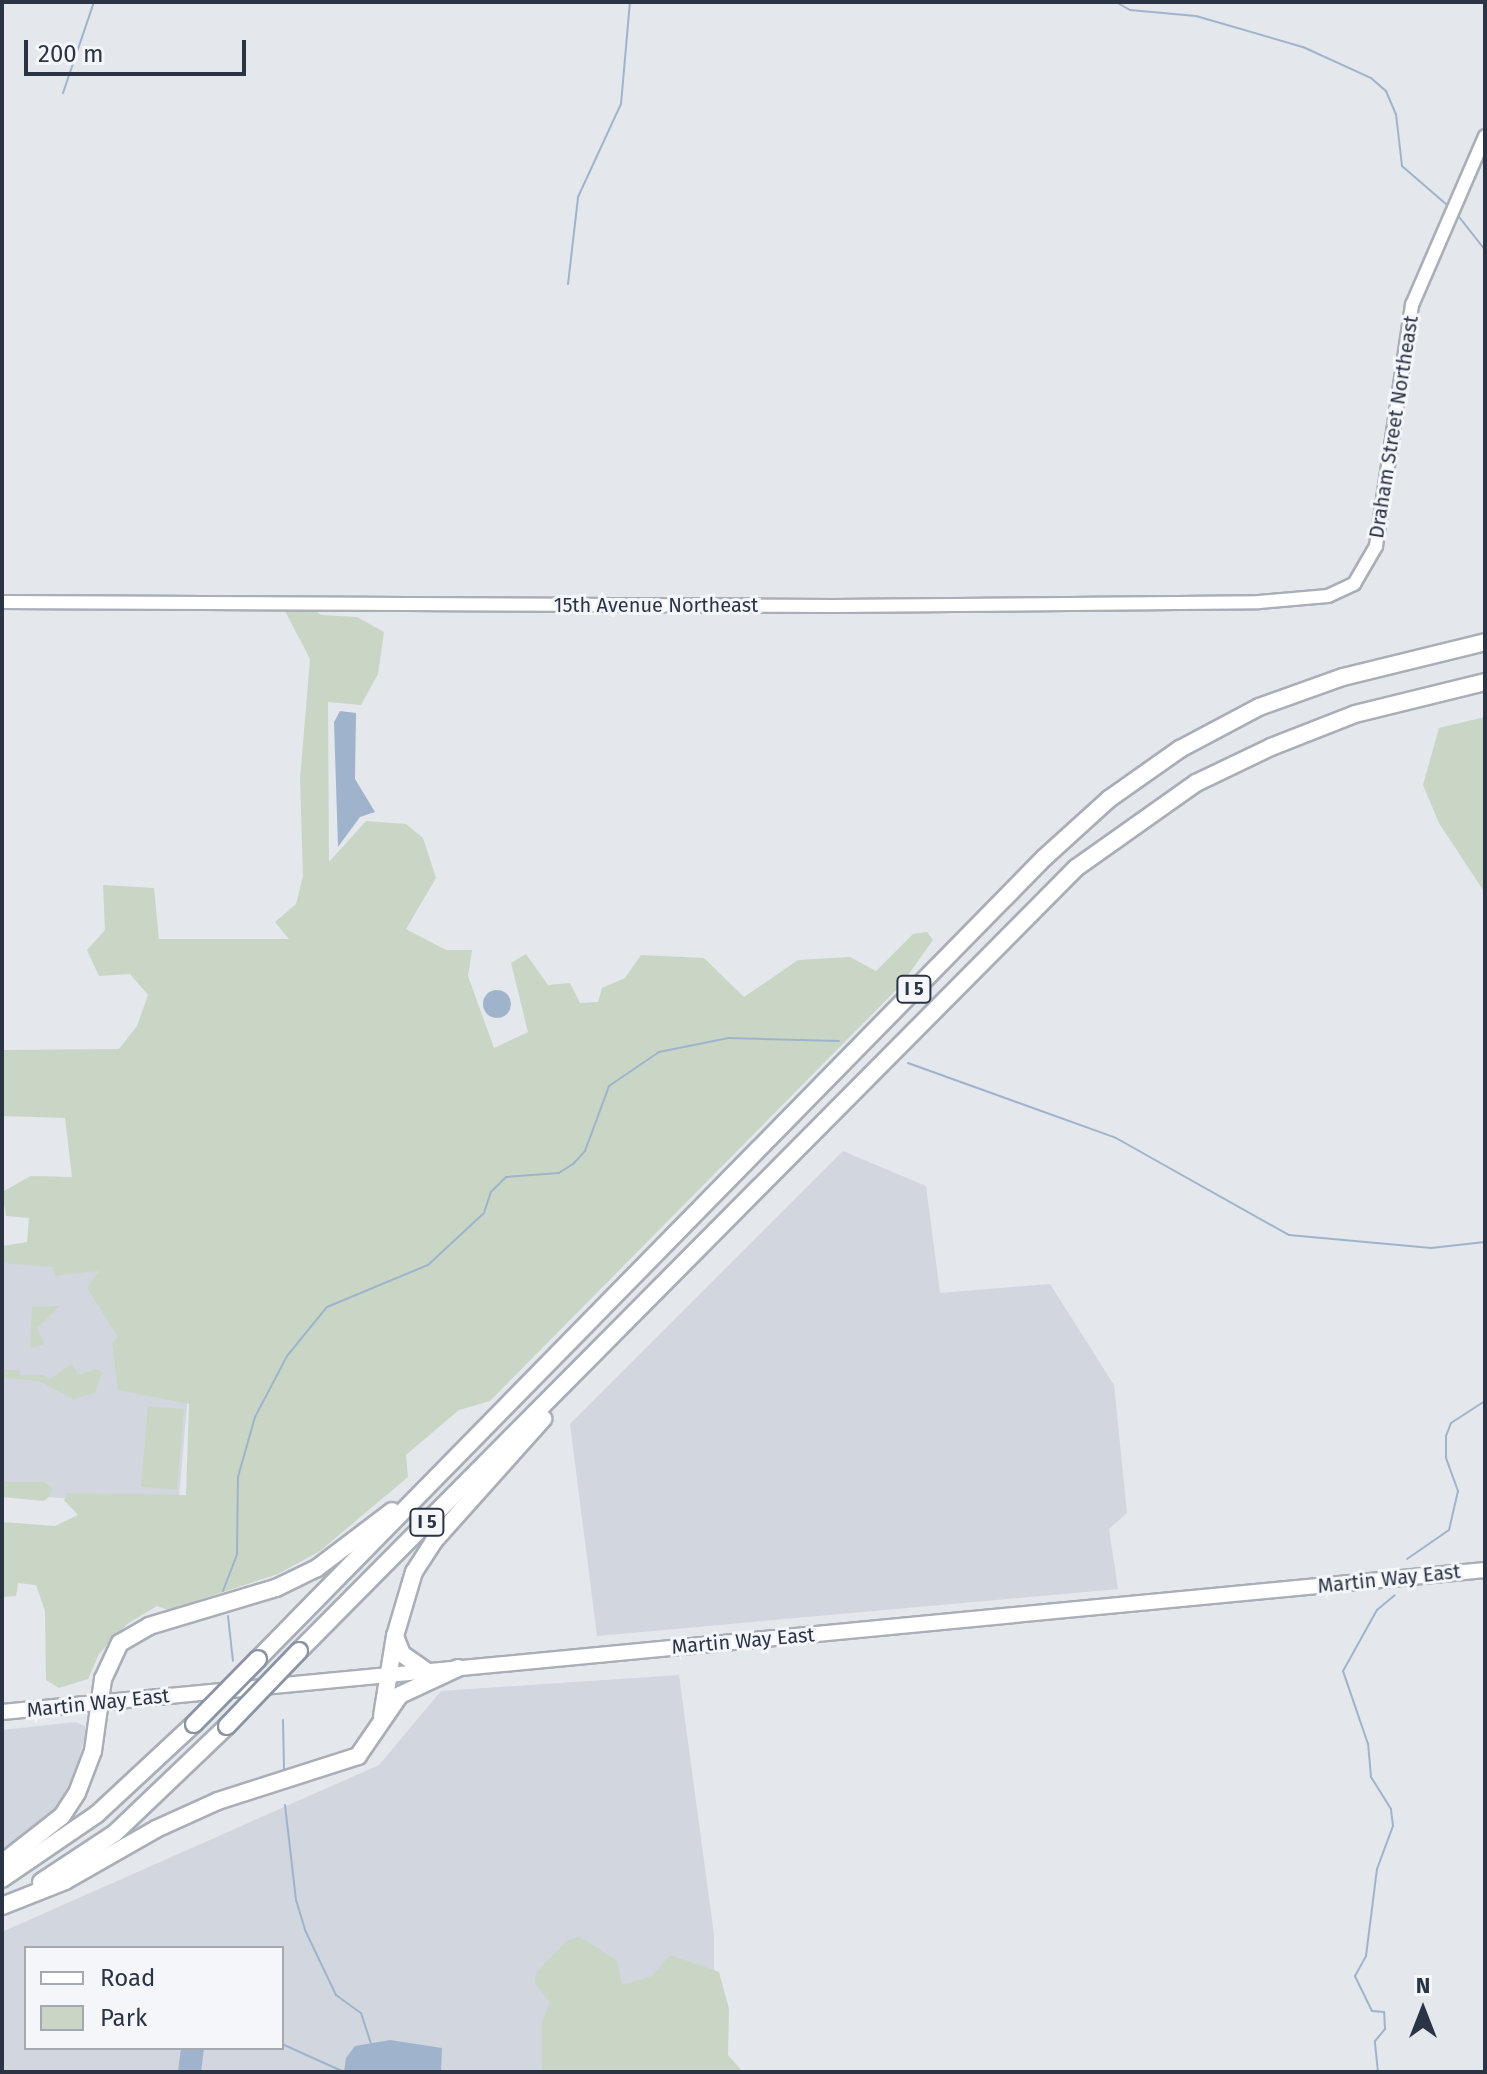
<!DOCTYPE html>
<style>
body{margin:0}
#map{position:relative;width:1487px;height:2074px;overflow:hidden;background:#e4e7ec;font-family:"Fira Sans",sans-serif}
div>[style]{position:absolute}
[style*='--x']{left:calc(var(--x)*1px);top:calc(var(--y)*1px);width:calc(var(--w)*1px);rotate:calc(var(--a)*1deg)}
.built>*{inset:0;background:#d2d6de;transform-origin:0 0}
.green>*{inset:0;background:#c9d6c5;transform-origin:0 0}
.water>*{inset:0;background:#9fb4cc}
.round{border-radius:50%}
.stream>*{height:2px;margin:-1px;padding:0 1px;transform-origin:1px;border-radius:1px;background:#9fb4cc}
.roads{filter:drop-shadow(2px 0 #a9aeb7) drop-shadow(-2px 0 #a9aeb7) drop-shadow(0 2px #a9aeb7) drop-shadow(0 -2px #a9aeb7)}
.secondary>*{height:12px;margin:-6px;padding:0 6px;transform-origin:6px;border-radius:6px;background:#fff}
.primary>*{height:14px;margin:-7px;padding:0 7px;transform-origin:7px;border-radius:7px;background:#fff}
.highway>*{height:16px;margin:-8px;padding:0 8px;transform-origin:8px;border-radius:8px;background:#fff}
.bridges{filter:drop-shadow(2px 0 #8b94a3) drop-shadow(-2px 0 #8b94a3) drop-shadow(0 2px #8b94a3) drop-shadow(0 -2px #8b94a3)}
.highway-bridge>*{height:16px;margin:-8px;padding:0 8px;transform-origin:8px;border-radius:8px;background:#fff}
span{translate:-50% -50%;white-space:nowrap;text-align:center;line-height:1.15;-webkit-text-stroke:6px #f4f6f9;paint-order:stroke}
.shield-label span{padding:2px 6px;background:#f4f6f9;border:2px solid;border-radius:6px;-webkit-text-stroke-width:0}
.shield-label{font-size:18px;color:#2b3445;font-weight:700}
.street-label{font-size:20px;color:#2b3445}
.frame{position:absolute;inset:0;border:4px solid #2b3445;pointer-events:none}
.legend{position:absolute;left:24px;top:1946px;width:260px;height:104px;box-sizing:border-box;background:#f4f6f9;border:2px solid #a4a8b1;margin:0;padding:10px 14px;list-style:none;font-size:24px;color:#2b3445}
.legend li{display:flex;align-items:center;gap:16px;height:40px}
.legend b{width:40px;border:2px solid #a4a8b1}
.north{position:absolute;left:1383px;top:1970px;width:80px;height:80px;-webkit-text-stroke:6px #f4f6f9;paint-order:stroke;rotate:0deg;font-size:22px;font-weight:700;line-height:32px;text-align:center;color:#2b3445}
.north::after{content:'';display:block;margin:auto;width:28px;height:36px;background:#2b3445;clip-path:polygon(50% 0,100% 100%,50% 72%,0 100%)}
.scale{position:absolute;left:24px;top:40px;width:222px;height:36px;box-sizing:border-box;border:4px solid #2b3445;border-top:0;padding-left:10px;font-size:24px;line-height:28px;white-space:nowrap;color:#2b3445;-webkit-text-stroke:6px #f4f6f9;paint-order:stroke}
</style>
<div id="map">
<div class="built">
<div style="clip-path:polygon(843px 1151px,926px 1186px,940px 1293px,1050px 1284px,1114px 1385px,1127px 1513px,1109px 1529px,1118px 1589px,597px 1636px,570px 1424px)"></div>
<div style="left:2px;top:1260px;width:197px;height:232px;rotate:5deg"></div>
<div style="clip-path:polygon(evenodd,679px 1675px,714px 1935px,714px 2072px,2px 2072px,2px 1932px,379px 1765px,441px 1691px,679px 1675px,26px 1948px,282px 1948px,282px 2048px,26px 2048px,26px 1948px)"></div>
<div style="clip-path:polygon(75px 1722px,85px 1726px,86px 1733px,69px 1794px,42px 1825px,2px 1855px,2px 1730px)"></div>
</div>
<div class="green">
<div style="clip-path:polygon(314px 609px,321px 615px,357px 617px,384px 632px,378px 674px,361px 705px,328px 702px,329px 862px,366px 821px,406px 824px,423px 838px,436px 878px,406px 929px,446px 950px,472px 950px,468px 976px,494px 1048px,528px 1032px,511px 963px,526px 954px,548px 985px,570px 983px,580px 1003px,598px 1002px,602px 988px,625px 978px,641px 955px,704px 958px,744px 997px,798px 960px,850px 957px,876px 971px,913px 934px,927px 932px,933px 940px,901px 985px,490px 1401px,459px 1410px,406px 1455px,408px 1477px,320px 1551px,278px 1574px,168px 1610px,157px 1606px,127px 1624px,99px 1654px,88px 1679px,59px 1688px,46px 1680px,45px 1611px,36px 1585px,18px 1583px,16px 1596px,2px 1597px,2px 1522px,55px 1526px,78px 1515px,64px 1500px,68px 1493px,186px 1495px,189px 1404px,118px 1390px,112px 1343px,118px 1337px,87px 1288px,99px 1271px,55px 1276px,53px 1267px,2px 1263px,2px 1246px,27px 1242px,29px 1218px,6px 1216px,2px 1192px,31px 1176px,72px 1177px,65px 1118px,2px 1116px,2px 1050px,119px 1049px,137px 1026px,148px 995px,130px 974px,99px 976px,87px 950px,105px 930px,103px 885px,154px 888px,159px 939px,289px 939px,275px 922px,296px 904px,303px 876px,300px 779px,310px 659px,285px 611px)"></div>
<div style="clip-path:polygon(1485px 717px,1485px 893px,1439px 823px,1423px 785px,1439px 728px)"></div>
<div style="clip-path:polygon(60px 1306px,37px 1328px,44px 1344px,30px 1348px,32px 1307px)"></div>
<div style="clip-path:polygon(72px 1364px,78px 1375px,96px 1369px,102px 1372px,95px 1393px,73px 1399px,39px 1381px,2px 1378px,2px 1370px,20px 1370px,20px 1375px,44px 1375px,48px 1380px)"></div>
<div style="left:148px;top:1406px;width:36px;height:81px;rotate:5deg"></div>
<div style="clip-path:polygon(2px 1482px,44px 1482px,52px 1488px,50px 1496px,44px 1501px,2px 1497px)"></div>
<div style="clip-path:polygon(580px 1937px,617px 1961px,622px 1985px,652px 1976px,670px 1955px,719px 1972px,729px 2009px,728px 2055px,743px 2072px,542px 2072px,542px 2022px,550px 2002px,535px 1984px,536px 1973px,566px 1941px)"></div>
</div>
<div class="water">
<div style="clip-path:polygon(340px 711px,356px 713px,355px 779px,375px 812px,360px 817px,338px 847px,334px 722px)"></div>
<div class="round" style="left:483px;top:990px;width:28px;height:28px"></div>
<div style="clip-path:polygon(390px 2040px,442px 2048px,441px 2072px,344px 2072px,346px 2058px,355px 2046px)"></div>
<div style="clip-path:polygon(181px 2048px,204px 2048px,201px 2072px,178px 2072px)"></div>
</div>
<div class="stream">
<div style="--x:1116;--y:2;--w:16;--a:30"></div>
<div style="--x:1130;--y:10;--w:66;--a:5.2"></div>
<div style="--x:1196;--y:16;--w:111;--a:16.2"></div>
<div style="--x:1303;--y:47;--w:75;--a:24.5"></div>
<div style="--x:1371;--y:78;--w:20;--a:41"></div>
<div style="--x:1386;--y:91;--w:25;--a:67"></div>
<div style="--x:1396;--y:114;--w:52;--a:83.4"></div>
<div style="--x:1402;--y:166;--w:58;--a:40.8"></div>
<div style="--x:63;--y:93;--w:96;--a:-71.2"></div>
<div style="--x:1456;--y:213;--w:47;--a:51.9"></div>
<div style="--x:568;--y:284;--w:88;--a:-83.4"></div>
<div style="--x:578;--y:197;--w:102;--a:-65.2"></div>
<div style="--x:621;--y:104;--w:102;--a:-85"></div>
<div style="--x:908;--y:1063;--w:221;--a:19.8"></div>
<div style="--x:1116;--y:1138;--w:198;--a:29.3"></div>
<div style="--x:1289;--y:1235;--w:143;--a:5.2"></div>
<div style="--x:1431;--y:1248;--w:54;--a:-6.3"></div>
<div style="--x:1407;--y:1559;--w:51;--a:-34.6"></div>
<div style="--x:1449;--y:1530;--w:40;--a:-77"></div>
<div style="--x:1458;--y:1491;--w:35;--a:-110"></div>
<div style="--x:1446;--y:1458;--w:22;--a:-90"></div>
<div style="--x:1446;--y:1436;--w:14;--a:-69"></div>
<div style="--x:1451;--y:1423;--w:40;--a:-32.9"></div>
<div style="--x:223;--y:1591;--w:40;--a:-69"></div>
<div style="--x:237;--y:1554;--w:77;--a:-89.3"></div>
<div style="--x:238;--y:1477;--w:62;--a:-74.2"></div>
<div style="--x:255;--y:1417;--w:69;--a:-62.3"></div>
<div style="--x:287;--y:1356;--w:63;--a:-50.8"></div>
<div style="--x:327;--y:1307;--w:109;--a:-22.6"></div>
<div style="--x:428;--y:1265;--w:76;--a:-42.9"></div>
<div style="--x:484;--y:1213;--w:22;--a:-72"></div>
<div style="--x:491;--y:1192;--w:21;--a:-45"></div>
<div style="--x:506;--y:1177;--w:53;--a:-4.3"></div>
<div style="--x:559;--y:1173;--w:17;--a:-33"></div>
<div style="--x:573;--y:1164;--w:18;--a:-47"></div>
<div style="--x:585;--y:1151;--w:69;--a:-69.7"></div>
<div style="--x:609;--y:1086;--w:60;--a:-34.2"></div>
<div style="--x:659;--y:1052;--w:71;--a:-11.3"></div>
<div style="--x:729;--y:1038;--w:110;--a:1.6"></div>
<div style="--x:228;--y:1616;--w:45;--a:83.7"></div>
<div style="--x:283;--y:1720;--w:49;--a:88.8"></div>
<div style="--x:285;--y:1805;--w:96;--a:83.4"></div>
<div style="--x:296;--y:1900;--w:31;--a:73"></div>
<div style="--x:305;--y:1930;--w:72;--a:64.5"></div>
<div style="--x:336;--y:1995;--w:31;--a:36"></div>
<div style="--x:361;--y:2013;--w:33;--a:72"></div>
<div style="--x:282;--y:2044;--w:68;--a:24.3"></div>
<div style="--x:1378;--y:2072;--w:31;--a:-96"></div>
<div style="--x:1375;--y:2041;--w:16;--a:-50"></div>
<div style="--x:1385;--y:2029;--w:17;--a:-93"></div>
<div style="--x:1384;--y:2012;--w:12;--a:-175"></div>
<div style="--x:1372;--y:2011;--w:39;--a:-116"></div>
<div style="--x:1355;--y:1976;--w:23;--a:-61"></div>
<div style="--x:1366;--y:1956;--w:88;--a:-82.8"></div>
<div style="--x:1377;--y:1869;--w:46;--a:-69.6"></div>
<div style="--x:1393;--y:1826;--w:17;--a:-97"></div>
<div style="--x:1391;--y:1809;--w:38;--a:-122"></div>
<div style="--x:1371;--y:1777;--w:33;--a:-95"></div>
<div style="--x:1368;--y:1744;--w:77;--a:-108.9"></div>
<div style="--x:1343;--y:1671;--w:70;--a:-60.9"></div>
<div style="--x:1377;--y:1610;--w:23;--a:-40"></div>
</div>
<div class="roads">
<div class="secondary">
<div style="--x:2;--y:602;--w:831;--a:0.28"></div>
<div style="--x:833;--y:606;--w:426;--a:-0.5"></div>
<div style="--x:1259;--y:602;--w:69;--a:-5"></div>
<div style="--x:1328;--y:596;--w:29;--a:-25"></div>
<div style="--x:1354;--y:584;--w:44;--a:-59.9"></div>
<div style="--x:1376;--y:546;--w:244;--a:-81.5"></div>
<div style="--x:1412;--y:305;--w:184;--a:-66.6"></div>
</div>
<div class="primary">
<div style="--x:2;--y:1712;--w:1490;--a:-5.47"></div>
</div>
<div class="highway">
<div style="--x:395;--y:1636;--w:19;--a:69"></div>
<div style="--x:402;--y:1654;--w:29;--a:35"></div>
<div style="--x:299;--y:1651;--w:1103;--a:-45.22"></div>
<div style="--x:1076;--y:868;--w:147;--a:-35.3"></div>
<div style="--x:1196;--y:783;--w:83;--a:-25.6"></div>
<div style="--x:1271;--y:747;--w:90;--a:-21.4"></div>
<div style="--x:1355;--y:714;--w:134;--a:-13.8"></div>
<div style="--x:258;--y:1659;--w:1122;--a:-45.54"></div>
<div style="--x:1044;--y:858;--w:88;--a:-42.2"></div>
<div style="--x:1109;--y:799;--w:87;--a:-35.2"></div>
<div style="--x:1180;--y:749;--w:89;--a:-28"></div>
<div style="--x:1259;--y:707;--w:89;--a:-19.7"></div>
<div style="--x:1343;--y:677;--w:146;--a:-13.8"></div>
<div style="--x:382;--y:1716;--w:81;--a:-80.8"></div>
<div style="--x:395;--y:1636;--w:67;--a:-73.5"></div>
<div style="--x:414;--y:1572;--w:37;--a:-57"></div>
<div style="--x:434;--y:1541;--w:164;--a:-48.2"></div>
<div style="--x:2;--y:1863;--w:76;--a:-38.1"></div>
<div style="--x:62;--y:1816;--w:27;--a:-57"></div>
<div style="--x:77;--y:1793;--w:45;--a:-69.1"></div>
<div style="--x:93;--y:1751;--w:73;--a:-82.1"></div>
<div style="--x:103;--y:1679;--w:40;--a:-65"></div>
<div style="--x:120;--y:1643;--w:34;--a:-30"></div>
<div style="--x:149;--y:1626;--w:133;--a:-16.7"></div>
<div style="--x:276;--y:1588;--w:46;--a:-26"></div>
<div style="--x:317;--y:1568;--w:94;--a:-37.2"></div>
<div style="--x:2;--y:1879;--w:115;--a:-34.4"></div>
<div style="--x:97;--y:1814;--w:132;--a:-42.9"></div>
<div style="--x:41;--y:1882;--w:89;--a:-33.5"></div>
<div style="--x:115;--y:1833;--w:155;--a:-43.7"></div>
<div style="--x:2;--y:1906;--w:68;--a:-21.6"></div>
<div style="--x:65;--y:1881;--w:105;--a:-29.7"></div>
<div style="--x:156;--y:1829;--w:68;--a:-24.3"></div>
<div style="--x:218;--y:1801;--w:147;--a:-17.8"></div>
<div style="--x:358;--y:1756;--w:74;--a:-55.5"></div>
<div style="--x:400;--y:1695;--w:64;--a:-25"></div>
</div>
</div>
<div class="bridges">
<div class="highway-bridge">
<div style="--x:194;--y:1724;--w:91;--a:-45.4"></div>
<div style="--x:227;--y:1726;--w:104;--a:-46.2"></div>
</div>
</div>
<div class="shield-label">
<span style="left:914px;top:989px">I 5</span>
<span style="left:427px;top:1522px">I 5</span>
</div>
<div class="street-label">
<span style="left:1394px;top:427px;rotate:-81deg">Draham Street Northeast</span>
<span style="left:656px;top:605px">15th Avenue Northeast</span>
<span style="left:1389px;top:1579px;rotate:-6deg">Martin Way East</span>
<span style="left:743px;top:1641px;rotate:-5deg">Martin Way East</span>
<span style="left:98px;top:1703px;rotate:-6deg">Martin Way East</span>
</div>
<div class="frame"></div>
<ul class="legend">
<li><b style="height:10px;background:#fff"></b>Road</li>
<li><b style="height:22px;background:#c9d6c5"></b>Park</li>
</ul>
<div class="north">N</div>
<div class="scale">200 m</div>
</div>
